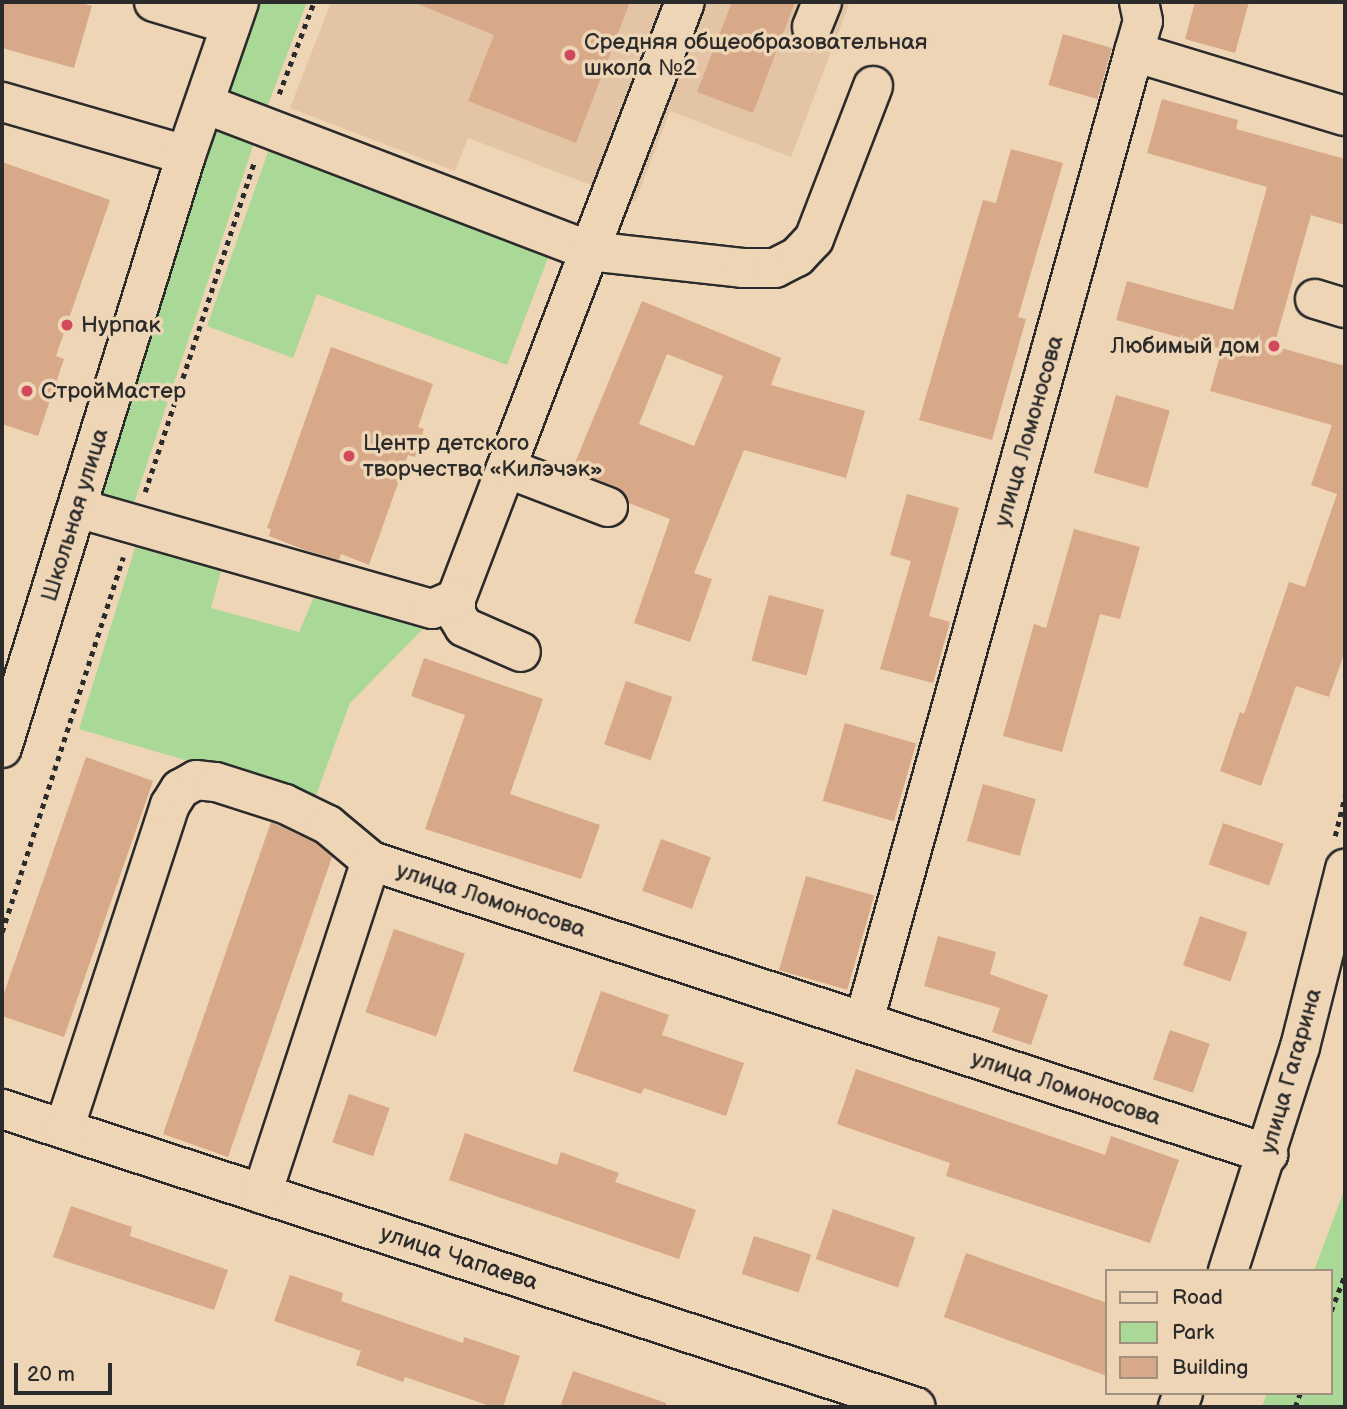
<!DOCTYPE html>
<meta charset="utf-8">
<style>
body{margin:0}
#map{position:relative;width:1347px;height:1409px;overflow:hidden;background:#eed5b6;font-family:"Balsamiq Sans",sans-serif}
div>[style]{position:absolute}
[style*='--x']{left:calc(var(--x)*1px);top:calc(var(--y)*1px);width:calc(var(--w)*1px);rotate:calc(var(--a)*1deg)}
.built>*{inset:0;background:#e3c5a6}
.green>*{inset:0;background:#a9d897}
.building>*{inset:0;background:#d7a988;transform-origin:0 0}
.path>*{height:4.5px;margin-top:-2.25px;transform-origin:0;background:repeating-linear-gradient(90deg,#2b2b2b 0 5px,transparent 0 10px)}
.roads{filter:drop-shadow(2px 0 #2b2b2b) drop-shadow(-2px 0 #2b2b2b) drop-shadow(0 2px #2b2b2b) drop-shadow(0 -2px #2b2b2b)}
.minor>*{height:38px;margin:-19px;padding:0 19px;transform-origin:19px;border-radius:19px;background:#eed5b6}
.dots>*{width:19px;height:19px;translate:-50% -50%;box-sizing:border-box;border:4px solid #eed5b6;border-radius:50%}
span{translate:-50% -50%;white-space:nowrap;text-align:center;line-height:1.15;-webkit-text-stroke:7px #eed5b6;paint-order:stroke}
.poi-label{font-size:23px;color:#2b2b2b}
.left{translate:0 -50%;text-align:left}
.right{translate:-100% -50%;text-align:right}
.street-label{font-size:23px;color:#2b2b2b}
.frame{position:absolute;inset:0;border:4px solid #2b2b2b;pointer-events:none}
.legend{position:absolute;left:1105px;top:1269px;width:228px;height:126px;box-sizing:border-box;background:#eed5b6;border:2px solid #a0917e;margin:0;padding:9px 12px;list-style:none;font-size:21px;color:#2b2b2b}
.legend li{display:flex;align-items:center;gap:14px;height:35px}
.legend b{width:35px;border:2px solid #a0917e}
.scale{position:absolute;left:14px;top:1363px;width:98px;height:32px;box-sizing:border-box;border:4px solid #2b2b2b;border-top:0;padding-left:9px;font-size:21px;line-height:24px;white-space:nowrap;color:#2b2b2b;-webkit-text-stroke:5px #eed5b6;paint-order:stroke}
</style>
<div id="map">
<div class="built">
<div style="clip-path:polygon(331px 2px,850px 2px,791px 157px,670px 111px,635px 202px,468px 138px,455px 171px,290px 108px)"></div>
</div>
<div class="green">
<div style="clip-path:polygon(252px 2px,307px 2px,264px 115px,218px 99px)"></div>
<div style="clip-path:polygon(214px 114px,258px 131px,130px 515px,92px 505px)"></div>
<div style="clip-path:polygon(270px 146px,551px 250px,507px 365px,317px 294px,293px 358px,207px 326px)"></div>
<div style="clip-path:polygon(139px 535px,224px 560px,211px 608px,299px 632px,318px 588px,432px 620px,350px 703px,315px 798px,79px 729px)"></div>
<div style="clip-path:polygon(1345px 1188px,1345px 1407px,1262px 1407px,1267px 1393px,1331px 1393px,1331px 1271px,1314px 1271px)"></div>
</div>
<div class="building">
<div style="clip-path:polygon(2px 2px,77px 2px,92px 6px,74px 68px,2px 48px)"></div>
<div style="clip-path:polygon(413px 2px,630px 2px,576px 143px,468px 101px,494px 35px)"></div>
<div style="clip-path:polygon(732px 2px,795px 2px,753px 113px,697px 92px)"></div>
<div style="clip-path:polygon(1195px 2px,1249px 2px,1235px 53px,1185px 39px)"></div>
<div style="left:1063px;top:34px;width:51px;height:53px;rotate:16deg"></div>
<div style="clip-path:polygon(1162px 99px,1238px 120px,1236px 129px,1345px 159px,1345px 225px,1311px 215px,1274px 346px,1345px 366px,1345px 651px,1329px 697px,1296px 686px,1261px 786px,1220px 771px,1240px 712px,1244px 714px,1289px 582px,1305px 587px,1337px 494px,1311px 485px,1332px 425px,1210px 391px,1222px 349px,1116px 320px,1127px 281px,1233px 310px,1267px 187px,1147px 153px)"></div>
<div style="clip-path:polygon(1011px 149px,1063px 163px,1018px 317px,1026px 319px,992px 440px,919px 420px,983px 200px,996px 203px)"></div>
<div style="clip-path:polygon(2px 162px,110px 200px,56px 356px,64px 359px,38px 436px,2px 424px)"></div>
<div style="clip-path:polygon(evenodd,642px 301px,781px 358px,771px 385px,865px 411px,846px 478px,744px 450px,694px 573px,712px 579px,690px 642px,634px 623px,670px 519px,629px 503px,624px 493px,616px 487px,572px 470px,642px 301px,667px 354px,723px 376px,694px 446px,639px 424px,667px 354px)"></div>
<div style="clip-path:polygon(331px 347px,433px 384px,418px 427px,424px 429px,415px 457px,408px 455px,369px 565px,341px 554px,339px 560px,305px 550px,269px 536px,271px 529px,267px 528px)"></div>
<div style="left:1116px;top:395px;width:56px;height:81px;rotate:16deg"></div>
<div style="clip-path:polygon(907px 494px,959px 508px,929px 616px,950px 622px,933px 683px,880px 669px,911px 561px,890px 555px)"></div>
<div style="clip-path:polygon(1074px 529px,1140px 547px,1120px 619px,1100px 614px,1062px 752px,1003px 736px,1034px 624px,1046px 628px)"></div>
<div style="left:769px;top:595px;width:57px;height:68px;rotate:15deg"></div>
<div style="clip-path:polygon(424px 658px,543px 699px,510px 794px,600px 825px,581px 879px,425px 829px,465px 715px,411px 696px)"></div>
<div style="left:626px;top:681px;width:49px;height:67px;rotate:19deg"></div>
<div style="left:845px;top:723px;width:74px;height:81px;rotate:16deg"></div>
<div style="clip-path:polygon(86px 757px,153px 781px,64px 1037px,2px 1016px,2px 999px)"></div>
<div style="left:983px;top:784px;width:55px;height:59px;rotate:16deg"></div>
<div style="clip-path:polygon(271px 822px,316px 843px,332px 857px,228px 1157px,163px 1134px)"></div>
<div style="left:1223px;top:823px;width:64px;height:44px;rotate:19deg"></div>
<div style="left:661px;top:839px;width:53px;height:55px;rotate:20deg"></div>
<div style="left:806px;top:876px;width:71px;height:98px;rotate:16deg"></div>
<div style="left:1200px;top:916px;width:50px;height:52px;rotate:19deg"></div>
<div style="left:394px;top:929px;width:75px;height:88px;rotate:19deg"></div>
<div style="clip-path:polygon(938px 936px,996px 952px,990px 974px,1048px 995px,1031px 1045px,992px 1032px,1000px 1008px,924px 986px)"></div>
<div style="clip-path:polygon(601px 991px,669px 1015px,662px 1035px,744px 1063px,726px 1116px,644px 1088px,641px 1094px,573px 1071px)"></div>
<div style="left:1170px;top:1030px;width:42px;height:52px;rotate:19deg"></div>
<div style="clip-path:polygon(856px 1069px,1105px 1155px,1111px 1136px,1179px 1160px,1150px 1243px,946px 1176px,950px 1163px,837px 1124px)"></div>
<div style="left:349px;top:1094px;width:43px;height:51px;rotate:19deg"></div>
<div style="clip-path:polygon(465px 1133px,557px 1165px,561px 1152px,619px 1173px,615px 1182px,696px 1210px,679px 1259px,449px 1180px)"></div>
<div style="clip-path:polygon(71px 1206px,132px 1227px,130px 1236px,228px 1270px,214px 1310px,53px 1257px)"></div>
<div style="left:833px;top:1209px;width:87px;height:53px;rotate:19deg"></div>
<div style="left:754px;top:1236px;width:60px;height:40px;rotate:18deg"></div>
<div style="clip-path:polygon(966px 1253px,1107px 1303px,1107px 1376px,944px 1317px)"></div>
<div style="clip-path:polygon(290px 1275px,343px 1293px,341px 1301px,463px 1343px,464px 1337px,520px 1356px,503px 1407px,493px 1407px,405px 1377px,403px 1382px,356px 1365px,361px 1351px,274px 1321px)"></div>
<div style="clip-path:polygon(573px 1371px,666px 1403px,666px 1407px,560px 1407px)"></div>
</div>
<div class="path">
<div style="--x:279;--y:94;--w:98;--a:-69.2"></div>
<div style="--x:145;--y:492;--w:348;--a:-71.7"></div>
<div style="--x:1335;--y:836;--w:41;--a:-76"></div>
<div style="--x:2;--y:932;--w:394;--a:-72.1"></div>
<div style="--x:1331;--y:1311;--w:40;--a:-69"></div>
<div style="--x:1295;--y:1407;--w:15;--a:-70"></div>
</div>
<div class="roads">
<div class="minor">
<div style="--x:154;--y:2;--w:80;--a:16.6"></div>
<div style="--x:812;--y:27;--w:27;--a:-68"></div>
<div style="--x:1134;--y:52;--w:32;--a:-74"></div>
<div style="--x:1143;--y:21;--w:19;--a:-102"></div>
<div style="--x:2;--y:102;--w:191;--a:16.1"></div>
<div style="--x:205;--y:104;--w:411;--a:20.9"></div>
<div style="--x:589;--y:251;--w:154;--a:6.3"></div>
<div style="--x:742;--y:268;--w:33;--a:0"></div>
<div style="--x:775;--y:268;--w:25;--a:-27"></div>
<div style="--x:797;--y:257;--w:25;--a:-47"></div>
<div style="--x:814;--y:239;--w:164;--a:-68.9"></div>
<div style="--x:1315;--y:299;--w:31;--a:17"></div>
<div style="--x:506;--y:468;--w:140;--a:110.9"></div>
<div style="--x:456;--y:599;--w:15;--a:90"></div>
<div style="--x:456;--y:614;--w:15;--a:58"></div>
<div style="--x:464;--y:627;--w:62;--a:23.7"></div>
<div style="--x:608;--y:507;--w:109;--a:-159.1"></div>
<div style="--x:506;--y:468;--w:499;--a:-69"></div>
<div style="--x:77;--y:508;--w:369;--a:15.9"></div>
<div style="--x:432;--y:609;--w:26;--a:-23"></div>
<div style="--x:2;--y:748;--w:621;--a:-72.76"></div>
<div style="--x:186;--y:155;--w:162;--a:-70.9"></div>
<div style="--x:864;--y:1021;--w:1006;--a:-74.43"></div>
<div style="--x:1134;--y:52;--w:220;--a:16.9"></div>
<div style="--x:2;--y:1109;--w:961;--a:18.06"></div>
<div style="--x:64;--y:1129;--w:341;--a:-71.9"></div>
<div style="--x:170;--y:805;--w:19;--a:-58"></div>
<div style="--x:180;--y:789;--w:18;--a:-29"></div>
<div style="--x:196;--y:780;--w:20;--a:6"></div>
<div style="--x:216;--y:782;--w:72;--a:17.7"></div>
<div style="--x:285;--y:804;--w:48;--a:26"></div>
<div style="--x:328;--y:825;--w:56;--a:39.9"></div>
<div style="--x:262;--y:1194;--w:350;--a:-71.9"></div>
<div style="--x:371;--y:861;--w:944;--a:18.09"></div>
<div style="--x:1228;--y:1271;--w:235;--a:-72.2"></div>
<div style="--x:1300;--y:1047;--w:184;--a:-75.8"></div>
<div style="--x:1178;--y:1407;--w:15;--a:-70"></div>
</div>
</div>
<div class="dots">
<div style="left:570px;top:55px;background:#d1495b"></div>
<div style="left:67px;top:325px;background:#d1495b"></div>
<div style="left:1274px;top:346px;background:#d1495b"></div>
<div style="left:27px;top:391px;background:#d1495b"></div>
<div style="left:349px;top:456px;background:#d1495b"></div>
</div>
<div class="poi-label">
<span class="left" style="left:584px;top:55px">Средняя общеобразовательная<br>школа №2</span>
<span class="left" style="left:81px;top:325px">Нурпак</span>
<span class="right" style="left:1260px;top:346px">Любимый дом</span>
<span class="left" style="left:41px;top:391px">СтройМастер</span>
<span class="left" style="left:363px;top:456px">Центр детского<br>творчества «Килэчэк»</span>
</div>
<div class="street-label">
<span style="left:1029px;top:431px;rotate:-74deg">улица Ломоносова</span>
<span style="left:75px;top:515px;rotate:-73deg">Школьная улица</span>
<span style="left:491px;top:900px;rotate:18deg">улица Ломоносова</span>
<span style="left:1291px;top:1071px;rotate:-74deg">улица Гагарина</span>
<span style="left:1066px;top:1088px;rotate:18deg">улица Ломоносова</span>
<span style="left:459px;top:1258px;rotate:18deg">улица Чапаева</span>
</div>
<div class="frame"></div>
<ul class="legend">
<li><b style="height:9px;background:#eed5b6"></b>Road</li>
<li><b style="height:19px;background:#a9d897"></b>Park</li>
<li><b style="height:19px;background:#d7a988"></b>Building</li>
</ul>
<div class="scale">20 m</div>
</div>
